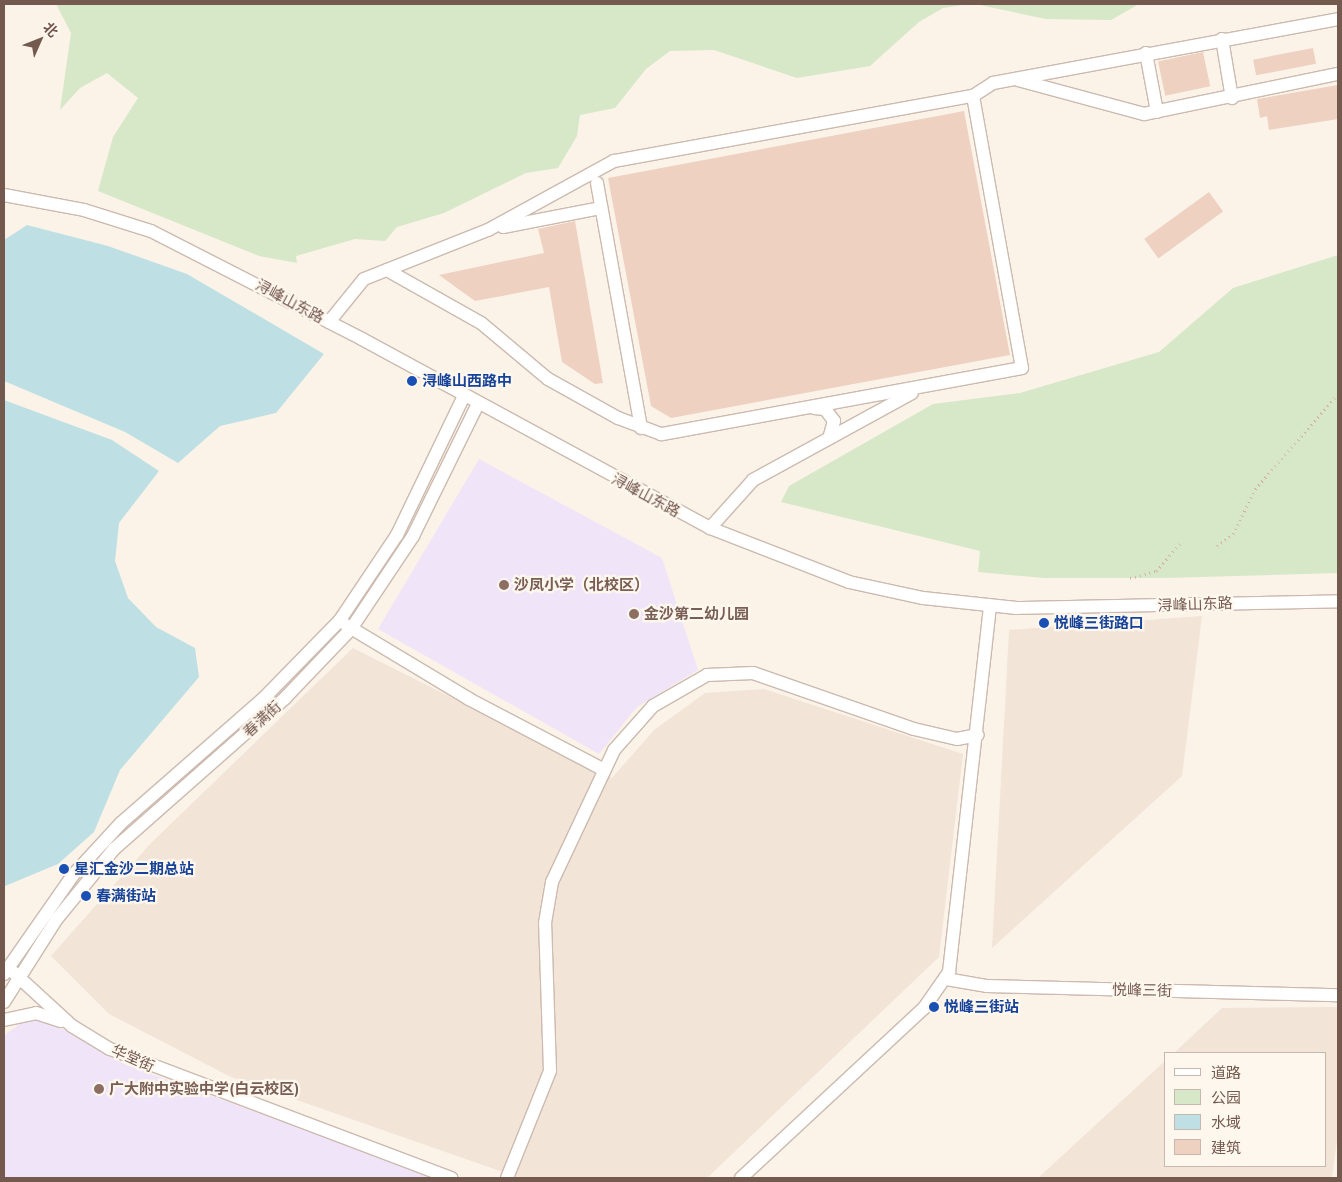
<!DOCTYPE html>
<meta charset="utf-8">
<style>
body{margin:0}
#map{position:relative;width:1342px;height:1182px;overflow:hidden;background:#fbf3e8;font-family:Mulish,"Noto Sans SC",sans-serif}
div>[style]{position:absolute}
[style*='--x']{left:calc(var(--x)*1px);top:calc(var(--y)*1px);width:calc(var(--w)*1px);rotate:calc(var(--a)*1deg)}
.residential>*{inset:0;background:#f2e4d7}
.education>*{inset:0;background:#f0e5f8}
.green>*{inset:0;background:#d6e8c7}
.water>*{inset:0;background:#bee0e4}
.building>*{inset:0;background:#efd1c2;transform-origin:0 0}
.path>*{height:2.5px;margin-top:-1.25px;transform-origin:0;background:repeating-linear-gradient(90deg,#d4b4a4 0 1px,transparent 0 5px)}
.roads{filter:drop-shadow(1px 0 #ccbaaf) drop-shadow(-1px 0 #ccbaaf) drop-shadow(0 1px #ccbaaf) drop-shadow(0 -1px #ccbaaf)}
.minor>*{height:12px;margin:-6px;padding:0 6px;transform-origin:6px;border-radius:6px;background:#fff}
.dots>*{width:14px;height:14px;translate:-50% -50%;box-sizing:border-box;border:2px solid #fef7ee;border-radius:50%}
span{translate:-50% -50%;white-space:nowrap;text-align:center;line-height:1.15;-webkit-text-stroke:4.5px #fef7ee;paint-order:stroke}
.street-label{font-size:15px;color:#74594e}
.transit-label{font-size:15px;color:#164399;font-weight:700}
.left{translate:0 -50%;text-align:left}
.education-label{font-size:15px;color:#785e54;font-weight:700}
.frame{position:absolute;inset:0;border:5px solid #74594e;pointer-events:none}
.legend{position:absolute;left:1164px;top:1052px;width:162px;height:115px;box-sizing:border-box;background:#fef7ee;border:1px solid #c7b8ae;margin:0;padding:6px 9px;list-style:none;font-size:15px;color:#74594e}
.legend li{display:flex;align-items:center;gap:10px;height:25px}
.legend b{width:25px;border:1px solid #c7b8ae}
.north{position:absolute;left:15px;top:15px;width:50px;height:50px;-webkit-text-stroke:4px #fef7ee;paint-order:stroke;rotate:46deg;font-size:14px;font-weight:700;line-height:20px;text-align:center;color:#74594e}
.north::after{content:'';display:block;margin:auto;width:18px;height:22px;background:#74594e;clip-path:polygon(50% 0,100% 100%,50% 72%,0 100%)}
</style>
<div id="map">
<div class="residential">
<div style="clip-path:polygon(1202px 616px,1182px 776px,992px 948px,1009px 630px)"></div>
<div style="clip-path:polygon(353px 648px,612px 778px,654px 730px,705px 693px,764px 689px,963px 754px,939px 957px,707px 1178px,520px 1178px,231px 1077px,109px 1014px,51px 956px,151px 843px)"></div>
<div style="clip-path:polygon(1338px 1007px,1338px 1133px,1332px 1178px,1038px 1178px,1166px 1060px,1166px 1166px,1326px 1166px,1326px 1053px,1174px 1053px,1222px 1008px)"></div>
</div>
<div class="education">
<div style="clip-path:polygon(479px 459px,662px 558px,698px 670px,637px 707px,599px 754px,378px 629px)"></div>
<div style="clip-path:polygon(27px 1018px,49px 1021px,124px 1064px,439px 1178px,4px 1178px,4px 1036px)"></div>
</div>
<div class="green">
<div style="clip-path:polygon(56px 4px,969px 4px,943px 8px,919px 22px,870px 66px,797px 78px,714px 50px,670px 51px,646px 69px,615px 108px,580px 115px,577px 136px,558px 168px,526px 173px,444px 213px,397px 227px,385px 241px,355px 239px,296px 256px,297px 263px,259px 256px,98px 191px,113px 137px,138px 98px,107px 73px,80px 88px,60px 110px,71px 33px)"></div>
<div style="clip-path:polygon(975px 4px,1139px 4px,1111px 20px,1046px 19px)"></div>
<div style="clip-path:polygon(1338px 255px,1338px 573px,1165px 578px,1044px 578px,978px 572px,980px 551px,781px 502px,789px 486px,933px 404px,1020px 393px,1159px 352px,1233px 288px)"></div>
</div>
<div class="water">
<div style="clip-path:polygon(27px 225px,108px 246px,187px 274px,324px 354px,276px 413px,220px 426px,178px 463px,125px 432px,4px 381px,4px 240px)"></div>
<div style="clip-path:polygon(4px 400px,112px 440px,159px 471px,119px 523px,115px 561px,128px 598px,156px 627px,195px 648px,199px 677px,120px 770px,94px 832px,58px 864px,5px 886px)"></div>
</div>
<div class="building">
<div style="left:1313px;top:48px;width:16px;height:61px;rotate:79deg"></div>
<div style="left:1203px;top:52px;width:35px;height:46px;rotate:78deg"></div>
<div style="clip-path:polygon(1338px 85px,1338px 119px,1269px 130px,1267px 116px,1260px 118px,1257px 99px)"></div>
<div style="clip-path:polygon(964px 111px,1010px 355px,671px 418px,651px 406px,608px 178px)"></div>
<div style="left:1209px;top:192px;width:24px;height:80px;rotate:54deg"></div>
<div style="clip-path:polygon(575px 221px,603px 383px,595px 384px,562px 362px,549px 287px,475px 301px,439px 275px,544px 253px,538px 229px)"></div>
</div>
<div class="path">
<div style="--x:1217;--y:546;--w:20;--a:-37"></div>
<div style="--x:1233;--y:534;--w:50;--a:-63.9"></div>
<div style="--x:1255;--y:489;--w:126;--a:-48.9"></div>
<div style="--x:1130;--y:578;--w:27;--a:-15"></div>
<div style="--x:1156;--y:571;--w:40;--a:-49"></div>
</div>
<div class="roads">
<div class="minor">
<div style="--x:1222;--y:39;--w:60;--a:80.4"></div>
<div style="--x:1146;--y:53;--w:60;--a:79.4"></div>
<div style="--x:1018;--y:80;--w:131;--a:15.1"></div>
<div style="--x:1144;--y:114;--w:198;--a:-11.7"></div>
<div style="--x:973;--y:96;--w:24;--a:-33"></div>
<div style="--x:993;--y:83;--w:351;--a:-10.5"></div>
<div style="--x:597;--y:183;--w:249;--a:79.8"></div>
<div style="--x:4;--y:195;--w:81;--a:10.6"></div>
<div style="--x:84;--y:210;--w:70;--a:17.4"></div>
<div style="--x:151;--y:231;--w:237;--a:27.1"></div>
<div style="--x:362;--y:339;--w:396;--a:28.5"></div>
<div style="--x:710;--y:528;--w:149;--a:21.2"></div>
<div style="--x:849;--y:582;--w:76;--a:12.2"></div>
<div style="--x:923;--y:598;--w:94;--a:6.1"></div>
<div style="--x:1016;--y:608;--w:322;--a:-1.2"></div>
<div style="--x:503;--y:227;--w:100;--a:-11"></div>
<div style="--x:329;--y:322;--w:55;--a:-50.9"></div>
<div style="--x:364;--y:279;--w:133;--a:-21.6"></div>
<div style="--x:488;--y:230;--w:144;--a:-28.7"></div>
<div style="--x:614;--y:161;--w:365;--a:-10.3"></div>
<div style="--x:973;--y:96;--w:276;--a:79.8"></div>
<div style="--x:1022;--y:368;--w:367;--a:169.6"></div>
<div style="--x:661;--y:434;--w:46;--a:-159.6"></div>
<div style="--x:618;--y:418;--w:80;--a:-150.9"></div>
<div style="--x:548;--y:379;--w:87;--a:-140.1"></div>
<div style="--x:481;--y:323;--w:108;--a:-150.6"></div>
<div style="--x:814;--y:408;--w:11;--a:5"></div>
<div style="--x:825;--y:409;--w:15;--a:53"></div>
<div style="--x:834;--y:421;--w:18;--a:106"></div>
<div style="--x:710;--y:528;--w:64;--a:-48.1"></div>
<div style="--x:753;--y:480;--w:181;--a:-28.7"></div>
<div style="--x:346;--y:625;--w:144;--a:31"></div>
<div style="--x:469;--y:699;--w:153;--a:27.7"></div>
<div style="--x:13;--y:972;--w:80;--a:42.5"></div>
<div style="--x:72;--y:1026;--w:44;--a:31.2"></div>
<div style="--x:110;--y:1049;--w:365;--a:20.7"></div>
<div style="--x:4;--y:974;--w:121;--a:-55.1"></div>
<div style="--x:73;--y:875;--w:71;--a:-47.3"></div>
<div style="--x:121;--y:823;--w:190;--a:-41.2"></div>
<div style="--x:264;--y:698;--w:109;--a:-45.7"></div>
<div style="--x:340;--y:620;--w:102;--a:-56.2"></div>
<div style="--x:397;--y:535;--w:154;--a:-64.3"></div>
<div style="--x:946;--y:979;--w:42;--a:9.7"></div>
<div style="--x:987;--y:986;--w:351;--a:1.5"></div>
<div style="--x:4;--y:1002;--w:97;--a:-57.6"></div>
<div style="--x:56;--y:920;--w:92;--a:-50.8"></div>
<div style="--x:114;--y:849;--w:228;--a:-41.4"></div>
<div style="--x:285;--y:698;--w:95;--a:-46.3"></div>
<div style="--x:351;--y:629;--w:112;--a:-56.3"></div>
<div style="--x:413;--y:536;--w:147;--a:-63.8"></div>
<div style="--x:4;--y:1020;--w:33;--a:-12"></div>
<div style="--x:36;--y:1013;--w:26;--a:18"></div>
<div style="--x:507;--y:1178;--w:115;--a:-68.1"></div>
<div style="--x:550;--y:1071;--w:148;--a:-91.9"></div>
<div style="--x:545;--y:923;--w:42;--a:-80.3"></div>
<div style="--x:552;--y:882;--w:146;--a:-64.8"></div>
<div style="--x:614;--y:750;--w:59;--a:-48.4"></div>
<div style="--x:653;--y:706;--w:62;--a:-29.9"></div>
<div style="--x:707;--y:675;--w:46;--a:-2.5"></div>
<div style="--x:753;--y:673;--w:170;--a:19.2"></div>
<div style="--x:914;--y:729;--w:44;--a:13.1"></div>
<div style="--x:957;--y:739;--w:21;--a:-11"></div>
<div style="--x:741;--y:1178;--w:250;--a:-42.9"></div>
<div style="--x:924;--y:1008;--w:44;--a:-55.2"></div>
<div style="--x:949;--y:972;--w:367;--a:-83.6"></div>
</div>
</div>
<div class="dots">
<div style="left:412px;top:381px;background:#1a4fb4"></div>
<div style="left:504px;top:585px;background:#8d6e63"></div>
<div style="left:634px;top:614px;background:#8d6e63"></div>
<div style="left:1044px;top:623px;background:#1a4fb4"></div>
<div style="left:64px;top:869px;background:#1a4fb4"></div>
<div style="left:86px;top:896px;background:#1a4fb4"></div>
<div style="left:934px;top:1007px;background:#1a4fb4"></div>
<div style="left:99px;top:1089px;background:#8d6e63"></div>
</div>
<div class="street-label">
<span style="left:290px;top:301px;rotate:28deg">浔峰山东路</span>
<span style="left:646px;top:495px;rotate:28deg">浔峰山东路</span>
<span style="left:1195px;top:604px;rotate:-2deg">浔峰山东路</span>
<span style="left:262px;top:719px;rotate:-42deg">春满街</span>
<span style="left:1142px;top:990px;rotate:1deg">悦峰三街</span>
<span style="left:133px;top:1058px;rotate:24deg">华堂街</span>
</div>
<div class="transit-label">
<span class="left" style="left:422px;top:381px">浔峰山西路中</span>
<span class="left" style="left:1054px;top:623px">悦峰三街路口</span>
<span class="left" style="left:74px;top:869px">星汇金沙二期总站</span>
<span class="left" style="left:96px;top:896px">春满街站</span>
<span class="left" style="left:944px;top:1007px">悦峰三街站</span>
</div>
<div class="education-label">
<span class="left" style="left:514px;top:585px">沙凤小学（北校区）</span>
<span class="left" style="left:644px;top:614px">金沙第二幼儿园</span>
<span class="left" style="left:109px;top:1089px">广大附中实验中学(白云校区)</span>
</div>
<div class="frame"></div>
<ul class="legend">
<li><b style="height:6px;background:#fff"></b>道路</li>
<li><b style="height:14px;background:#d6e8c7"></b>公园</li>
<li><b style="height:14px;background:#bee0e4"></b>水域</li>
<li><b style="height:14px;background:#efd1c2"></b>建筑</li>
</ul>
<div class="north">北</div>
</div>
